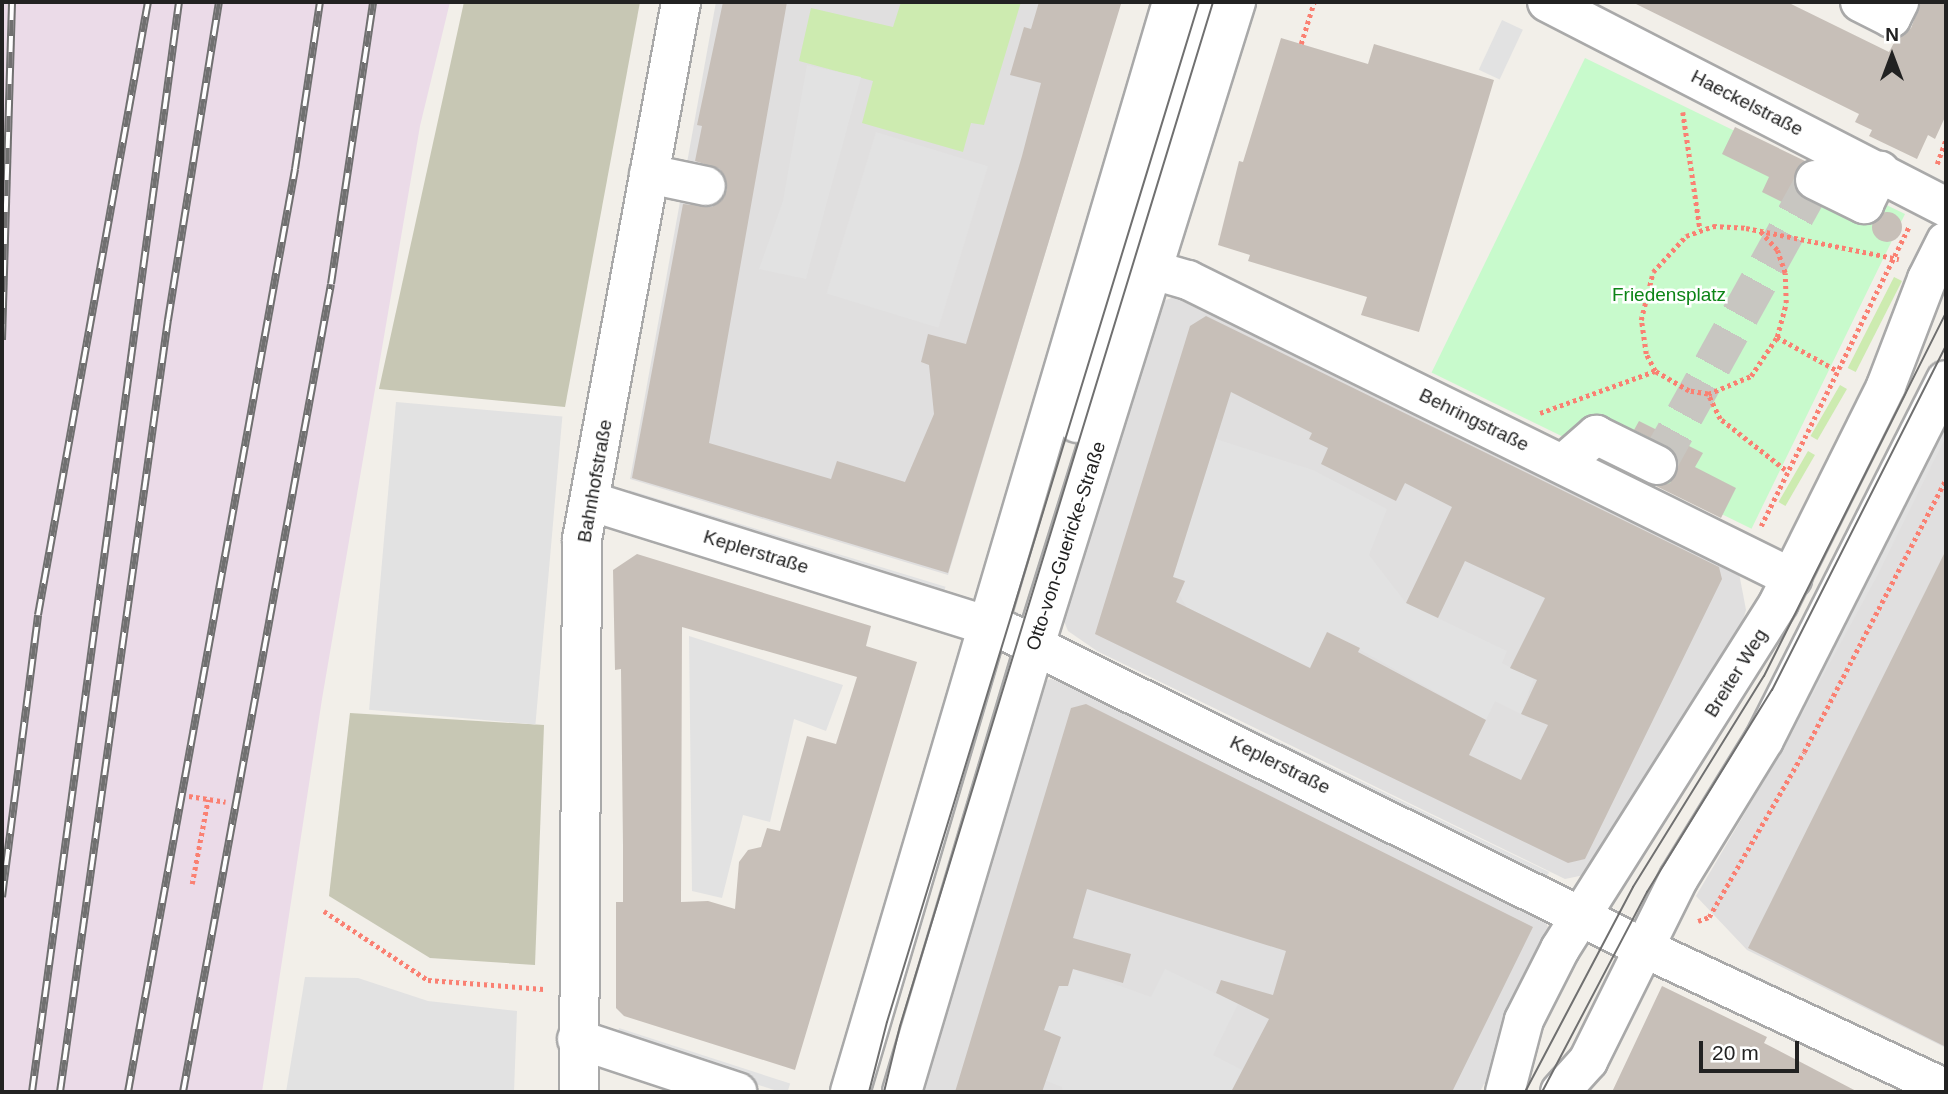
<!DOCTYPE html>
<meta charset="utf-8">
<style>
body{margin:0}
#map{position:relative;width:1948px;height:1094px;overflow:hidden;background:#f2efe9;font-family:Arial,sans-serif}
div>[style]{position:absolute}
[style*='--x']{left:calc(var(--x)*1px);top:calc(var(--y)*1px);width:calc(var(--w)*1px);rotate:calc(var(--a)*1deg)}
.residential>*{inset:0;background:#e0dfdf}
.industrial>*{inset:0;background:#ebdbe8}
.construction>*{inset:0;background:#c7c7b4}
.grass>*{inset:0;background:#cdebb0;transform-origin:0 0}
.park>*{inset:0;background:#c8facc;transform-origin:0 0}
.parking>*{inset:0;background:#e2e2e2;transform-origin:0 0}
.building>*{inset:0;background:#c7bfb8}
.round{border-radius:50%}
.minor-tunnel>*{height:38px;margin-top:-19px;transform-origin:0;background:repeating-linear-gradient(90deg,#c8c6c1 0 38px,transparent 0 57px)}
.path>*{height:4.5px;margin-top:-2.25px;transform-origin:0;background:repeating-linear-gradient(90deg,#fa8072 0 3.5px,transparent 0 7px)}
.roads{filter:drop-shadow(2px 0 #a9a9a9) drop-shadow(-2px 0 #a9a9a9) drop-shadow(0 2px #a9a9a9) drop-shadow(0 -2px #a9a9a9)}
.minor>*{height:38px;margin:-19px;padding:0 19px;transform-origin:19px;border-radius:19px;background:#fff}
.tram>*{height:2px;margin:-1px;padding:0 1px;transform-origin:1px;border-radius:1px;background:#707070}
.rail>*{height:8px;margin-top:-4px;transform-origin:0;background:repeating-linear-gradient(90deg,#fff 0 16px,#707070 0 32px);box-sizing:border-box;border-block:2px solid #707070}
span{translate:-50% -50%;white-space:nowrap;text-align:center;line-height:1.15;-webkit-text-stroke:5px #fff;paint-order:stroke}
.street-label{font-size:19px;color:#222}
.park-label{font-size:19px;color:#0c8416}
.frame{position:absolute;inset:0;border:4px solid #222;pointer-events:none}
.north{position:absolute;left:1857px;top:21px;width:70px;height:70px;-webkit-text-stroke:5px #fff;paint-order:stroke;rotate:0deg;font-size:19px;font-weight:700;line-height:28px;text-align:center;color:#222}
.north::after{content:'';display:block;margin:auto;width:24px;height:32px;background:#222;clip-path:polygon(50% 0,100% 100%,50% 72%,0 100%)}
.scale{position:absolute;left:1699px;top:1041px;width:100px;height:32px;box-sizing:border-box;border:4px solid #222;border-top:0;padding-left:9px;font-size:21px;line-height:24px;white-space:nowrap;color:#222;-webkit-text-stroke:5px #fff;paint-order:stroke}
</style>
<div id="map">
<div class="residential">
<div style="clip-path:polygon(716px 2px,1121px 2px,948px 575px,630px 479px)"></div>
<div style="clip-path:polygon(1177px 296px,1739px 573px,1746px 610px,1741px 626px,1589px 874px,1565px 879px,1097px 651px,1068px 631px,1062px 616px,1156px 312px,1163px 301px)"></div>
<div style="clip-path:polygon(1946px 436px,1946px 1048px,1747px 950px,1696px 896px,1792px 733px)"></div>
<div style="clip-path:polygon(1051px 679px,1081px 688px,1544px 919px,1552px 935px,1495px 1085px,1484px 1084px,1480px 1092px,923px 1092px,1040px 700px,1030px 685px)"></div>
</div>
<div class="industrial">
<div style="clip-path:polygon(2px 2px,450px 2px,420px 126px,322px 699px,262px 1092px,2px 1092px)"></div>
</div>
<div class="construction">
<div style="clip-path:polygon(464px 2px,640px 2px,565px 407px,379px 389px)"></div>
<div style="clip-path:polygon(350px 713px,544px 725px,535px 965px,430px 958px,329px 896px)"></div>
</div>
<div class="grass">
<div style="clip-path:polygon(901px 2px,1021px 2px,984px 125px,971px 123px,963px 152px,862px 123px,873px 81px,799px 61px,811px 8px,893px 27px)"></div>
<div style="left:1894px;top:277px;width:9px;height:102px;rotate:27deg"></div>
<div style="left:1840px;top:385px;width:8px;height:59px;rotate:30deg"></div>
<div style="left:1808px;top:451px;width:8px;height:59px;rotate:30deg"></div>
</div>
<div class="park">
<div style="left:1585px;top:58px;width:356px;height:350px;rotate:26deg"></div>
</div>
<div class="parking">
<div style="left:1502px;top:20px;width:23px;height:55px;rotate:25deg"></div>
<div style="clip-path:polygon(807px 65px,861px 77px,806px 279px,759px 269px,783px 201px)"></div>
<div style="left:876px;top:132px;width:117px;height:169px;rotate:17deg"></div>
<div style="left:396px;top:402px;width:167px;height:309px;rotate:5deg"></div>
<div style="clip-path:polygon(1946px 406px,1946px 436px,1877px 576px,1792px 733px,1719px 852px,1709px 847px)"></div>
<div style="clip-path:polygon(1216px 439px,1313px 470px,1387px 509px,1369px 555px,1406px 603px,1507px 651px,1502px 663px,1534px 679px,1521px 714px,1495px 701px,1486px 720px,1328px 632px,1310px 668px,1187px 608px,1179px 594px,1185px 581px,1173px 577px)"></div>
<div style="left:629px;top:490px;width:331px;height:12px;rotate:17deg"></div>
<div style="left:632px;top:527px;width:318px;height:9px;rotate:17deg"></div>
<div style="clip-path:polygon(689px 636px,843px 685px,826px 731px,794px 719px,770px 822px,743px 815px,722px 898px,692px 891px)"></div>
<div style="clip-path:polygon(1176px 692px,1549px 872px,1546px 879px,1172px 701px)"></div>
<div style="clip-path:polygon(1073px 969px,1151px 997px,1165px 969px,1238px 1004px,1213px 1055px,1242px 1070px,1231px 1092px,1063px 1092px,1062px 1087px,1044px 1080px,1061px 1037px,1044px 1030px,1059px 986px)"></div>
<div style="left:1742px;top:969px;width:158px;height:10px;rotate:26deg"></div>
<div style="clip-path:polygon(305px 977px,358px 978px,428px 1001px,517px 1011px,514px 1092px,286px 1092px)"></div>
<div style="left:619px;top:1028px;width:180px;height:11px;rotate:18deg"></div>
</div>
<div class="building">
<div style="clip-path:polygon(723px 2px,787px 2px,709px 443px,831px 479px,837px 461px,905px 482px,934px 414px,929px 365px,921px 362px,928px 334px,966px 344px,1022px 156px,1041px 83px,1010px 75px,1024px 27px,1031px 29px,1039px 2px,1121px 4px,948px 573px,632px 478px,683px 204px,712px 207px,727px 190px,720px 169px,695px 161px,702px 126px,697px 125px)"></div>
<div style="clip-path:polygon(1632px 2px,1787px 2px,1889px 52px,1896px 39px,1911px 28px,1921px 2px,1946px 2px,1946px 115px,1935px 139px,1928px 135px,1917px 159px,1869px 136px,1872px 130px,1855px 122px,1859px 114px)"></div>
<div style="clip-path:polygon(1281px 38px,1368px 64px,1374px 44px,1494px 80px,1419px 332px,1361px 315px,1367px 297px,1248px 261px,1250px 255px,1218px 245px,1239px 161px,1243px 162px)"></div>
<div style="clip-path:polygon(1735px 127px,1805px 161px,1793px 181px,1806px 200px,1800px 211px,1762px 192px,1769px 177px,1722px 154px)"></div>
<div class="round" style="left:1872px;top:212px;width:30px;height:30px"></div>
<div style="clip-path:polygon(evenodd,1206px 316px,1719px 567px,1722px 579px,1585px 859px,1568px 863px,1095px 634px,1190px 326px,1206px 316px,1231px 392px,1312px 433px,1309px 439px,1328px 448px,1321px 464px,1396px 501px,1405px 483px,1452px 507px,1406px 603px,1438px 618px,1465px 561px,1545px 598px,1510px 668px,1537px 680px,1521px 714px,1548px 725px,1521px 780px,1469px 755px,1486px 720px,1358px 652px,1360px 648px,1327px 632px,1310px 668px,1176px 602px,1185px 581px,1173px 577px,1231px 392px)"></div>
<div style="clip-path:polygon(1639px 421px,1703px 453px,1695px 467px,1736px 488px,1721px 518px,1656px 486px,1670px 483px,1679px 463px,1667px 446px,1634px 430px)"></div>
<div style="clip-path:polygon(1946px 550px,1946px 1047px,1748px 948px)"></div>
<div style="clip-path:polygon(evenodd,637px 554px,871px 626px,866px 646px,917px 662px,795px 1070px,624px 1016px,616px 1008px,616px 902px,623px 902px,623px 846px,621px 669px,615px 670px,613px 570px,637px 554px,682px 627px,857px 677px,836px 744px,807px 736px,780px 831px,767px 828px,761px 847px,748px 850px,739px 862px,735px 909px,708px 901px,681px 902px,682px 627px)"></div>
<div style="clip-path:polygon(1086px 704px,1533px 927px,1452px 1092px,1231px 1092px,1269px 1019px,1216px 993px,1221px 980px,1273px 995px,1286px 951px,1087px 889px,1073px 938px,1131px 954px,1123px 983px,1073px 969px,1068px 986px,1059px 986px,1044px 1030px,1061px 1037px,1042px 1092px,955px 1092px,1071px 708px)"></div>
<div style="clip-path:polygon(1662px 986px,1767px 1037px,1764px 1043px,1858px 1092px,1612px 1092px)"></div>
</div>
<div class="minor-tunnel">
<div style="--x:1657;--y:465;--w:326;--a:-61"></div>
</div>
<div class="path">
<div style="--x:1301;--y:44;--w:44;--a:-72.8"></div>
<div style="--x:1683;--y:112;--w:117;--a:81.7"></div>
<div style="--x:1937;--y:164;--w:27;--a:-70"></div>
<div style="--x:1777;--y:337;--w:68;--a:29.2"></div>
<div style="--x:1708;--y:394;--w:47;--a:-22.7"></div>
<div style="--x:1751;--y:376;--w:47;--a:-56.3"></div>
<div style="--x:1777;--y:337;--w:35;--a:-75"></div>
<div style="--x:1786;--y:303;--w:30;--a:-92"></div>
<div style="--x:1785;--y:273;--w:24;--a:-109"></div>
<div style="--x:1777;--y:250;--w:25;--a:-132"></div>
<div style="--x:1540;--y:413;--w:122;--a:-20.1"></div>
<div style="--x:1785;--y:470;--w:83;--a:-141.9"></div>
<div style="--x:1720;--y:419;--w:28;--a:-116"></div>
<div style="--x:1708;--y:394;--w:19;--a:-171"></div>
<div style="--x:1689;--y:391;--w:39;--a:-150"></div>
<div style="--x:1655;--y:371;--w:19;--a:-118"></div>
<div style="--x:1646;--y:354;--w:34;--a:-98"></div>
<div style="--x:1641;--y:320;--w:49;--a:-76"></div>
<div style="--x:1653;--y:272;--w:49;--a:-47.5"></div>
<div style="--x:1686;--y:236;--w:29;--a:-20"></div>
<div style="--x:1713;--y:226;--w:33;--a:3"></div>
<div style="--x:1746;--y:228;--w:156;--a:11.5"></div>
<div style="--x:1761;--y:526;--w:334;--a:-63.7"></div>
<div style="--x:189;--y:796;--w:37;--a:9"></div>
<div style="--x:192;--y:884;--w:86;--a:-79.3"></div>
<div style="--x:324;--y:911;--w:125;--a:33.6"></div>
<div style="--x:428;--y:980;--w:116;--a:4.4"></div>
<div style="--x:1698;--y:921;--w:12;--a:-20"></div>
<div style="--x:1709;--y:917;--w:190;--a:-60.1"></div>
<div style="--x:1804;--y:752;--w:308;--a:-62.5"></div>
</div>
<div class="roads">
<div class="minor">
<div style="--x:1547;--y:2;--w:449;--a:27.2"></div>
<div style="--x:1860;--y:2;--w:35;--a:27"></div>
<div style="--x:1891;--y:18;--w:18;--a:-63"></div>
<div style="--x:649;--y:174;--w:58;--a:11.9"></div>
<div style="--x:1815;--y:180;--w:55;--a:26.1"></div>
<div style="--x:1864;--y:204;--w:37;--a:-64"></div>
<div style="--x:1153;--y:270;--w:36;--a:16"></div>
<div style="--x:1188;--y:280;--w:674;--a:26.26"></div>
<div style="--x:1077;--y:423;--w:440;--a:-73"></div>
<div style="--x:1564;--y:463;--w:43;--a:-41.2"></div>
<div style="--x:1596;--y:435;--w:68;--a:26.2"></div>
<div style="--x:590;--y:501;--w:435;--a:17.4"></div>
<div style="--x:1005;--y:631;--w:713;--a:26.39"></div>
<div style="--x:1644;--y:948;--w:333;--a:25"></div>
<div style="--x:577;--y:1039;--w:169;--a:18.3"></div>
<div style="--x:579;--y:1092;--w:553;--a:-89.69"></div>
<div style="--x:582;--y:539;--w:546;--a:-79.55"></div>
<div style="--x:850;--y:1092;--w:1137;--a:-73.54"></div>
<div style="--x:902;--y:1092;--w:466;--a:-73.4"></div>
<div style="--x:1035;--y:645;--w:674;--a:-72.64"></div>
<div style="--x:1505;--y:1092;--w:74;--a:-75.2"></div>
<div style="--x:1524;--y:1020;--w:80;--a:-63.1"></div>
<div style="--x:1560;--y:949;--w:410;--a:-57.7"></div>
<div style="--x:1779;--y:602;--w:241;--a:-63.6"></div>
<div style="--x:1886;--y:386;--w:115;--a:-69"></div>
<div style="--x:1927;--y:279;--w:42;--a:-63.4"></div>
<div style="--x:1560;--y:1092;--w:42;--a:-47.9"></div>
<div style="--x:1588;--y:1061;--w:204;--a:-63.6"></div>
<div style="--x:1679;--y:878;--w:162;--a:-58.4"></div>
<div style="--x:1764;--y:740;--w:403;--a:-63.2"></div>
</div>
</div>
<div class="tram">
<div style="--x:869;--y:1092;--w:72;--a:-75.6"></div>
<div style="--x:887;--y:1022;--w:1067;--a:-72.99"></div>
<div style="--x:884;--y:1092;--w:68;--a:-76.4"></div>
<div style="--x:900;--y:1026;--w:1071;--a:-73"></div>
<div style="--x:1525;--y:1092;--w:232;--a:-62.2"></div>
<div style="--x:1633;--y:887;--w:248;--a:-58.2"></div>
<div style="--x:1764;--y:676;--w:407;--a:-63.4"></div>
<div style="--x:1542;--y:1092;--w:226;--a:-62.3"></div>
<div style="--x:1647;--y:892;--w:238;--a:-58.3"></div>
<div style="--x:1772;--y:690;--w:386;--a:-63.2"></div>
</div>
<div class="rail">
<div style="--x:2;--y:340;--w:338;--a:-88.3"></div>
<div style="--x:2;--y:897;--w:284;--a:-82.7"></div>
<div style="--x:38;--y:615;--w:623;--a:-79.83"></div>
<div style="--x:32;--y:1092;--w:1100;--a:-82.32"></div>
<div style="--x:60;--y:1092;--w:780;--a:-82.04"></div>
<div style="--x:168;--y:320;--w:322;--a:-80.9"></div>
<div style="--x:128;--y:1092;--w:938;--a:-79.74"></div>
<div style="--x:295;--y:169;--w:169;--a:-81.5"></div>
<div style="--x:183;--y:1092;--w:821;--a:-79.62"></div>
<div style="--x:331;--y:284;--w:285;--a:-81.5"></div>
</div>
<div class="street-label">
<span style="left:1747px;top:103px;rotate:27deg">Haeckelstraße</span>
<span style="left:1474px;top:420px;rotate:26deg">Behringstraße</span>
<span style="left:595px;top:481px;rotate:-80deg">Bahnhofstraße</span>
<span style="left:1066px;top:546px;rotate:-72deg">Otto-von-Guericke-Straße</span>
<span style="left:756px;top:552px;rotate:17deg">Keplerstraße</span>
<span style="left:1736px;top:673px;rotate:-58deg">Breiter Weg</span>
<span style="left:1280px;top:765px;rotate:26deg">Keplerstraße</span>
</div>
<div class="park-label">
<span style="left:1669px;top:295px">Friedensplatz</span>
</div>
<div class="frame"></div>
<div class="north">N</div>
<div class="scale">20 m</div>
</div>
